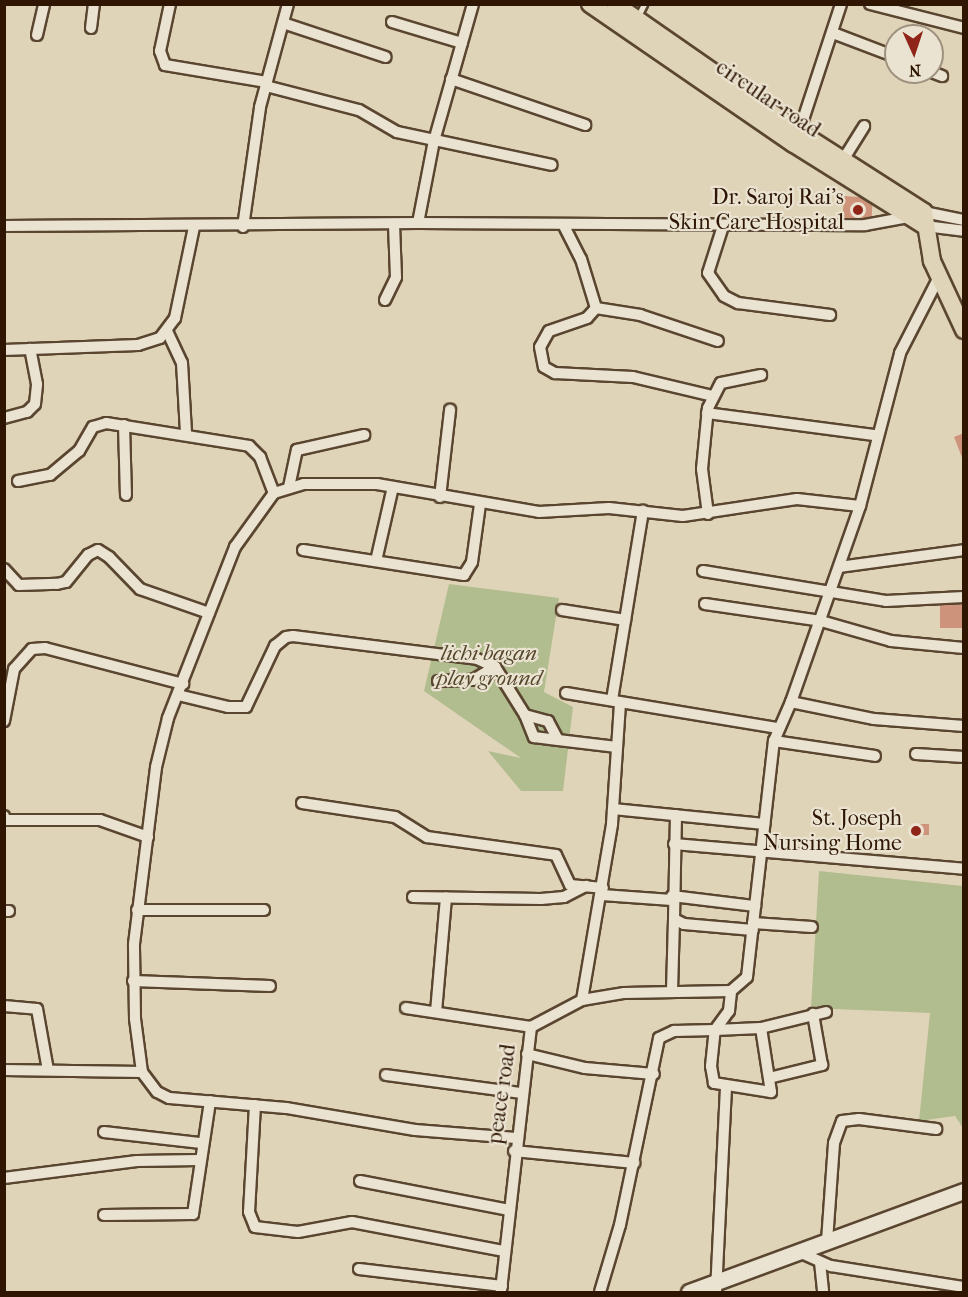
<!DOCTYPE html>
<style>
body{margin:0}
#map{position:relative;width:968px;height:1297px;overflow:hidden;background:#e0d4b8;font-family:"IM FELL French Canon",serif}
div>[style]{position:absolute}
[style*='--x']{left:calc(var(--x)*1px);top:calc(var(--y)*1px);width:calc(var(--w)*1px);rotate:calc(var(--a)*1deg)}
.green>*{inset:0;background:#b2bd8f}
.building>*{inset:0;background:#ce937b;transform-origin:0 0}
.roads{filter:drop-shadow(2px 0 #5a4630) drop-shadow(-2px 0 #5a4630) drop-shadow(0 2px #5a4630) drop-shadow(0 -2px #5a4630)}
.service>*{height:5px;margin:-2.5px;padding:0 2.5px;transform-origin:2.5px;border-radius:2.5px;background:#ebe3d1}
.minor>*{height:10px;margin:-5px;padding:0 5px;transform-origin:5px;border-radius:5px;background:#ebe3d1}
.secondary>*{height:15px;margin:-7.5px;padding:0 7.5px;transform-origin:7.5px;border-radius:7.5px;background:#ebe3d1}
.primary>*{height:16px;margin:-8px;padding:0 8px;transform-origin:8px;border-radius:8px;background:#e0d4b8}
.dots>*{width:16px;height:16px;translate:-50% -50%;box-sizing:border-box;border:3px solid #ebe3d1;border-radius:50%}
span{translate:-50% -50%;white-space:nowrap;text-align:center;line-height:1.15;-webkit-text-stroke:4.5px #ebe3d1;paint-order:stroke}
.street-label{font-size:22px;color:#2e1603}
.poi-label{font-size:22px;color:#2e1603}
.right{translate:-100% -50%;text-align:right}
.park-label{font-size:22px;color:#56482d;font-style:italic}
.frame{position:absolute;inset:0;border:6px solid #2e1603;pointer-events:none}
.north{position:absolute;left:884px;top:24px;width:60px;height:60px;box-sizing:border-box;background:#ebe3d1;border:2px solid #9f917f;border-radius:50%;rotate:177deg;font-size:16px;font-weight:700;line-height:24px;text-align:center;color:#2e1603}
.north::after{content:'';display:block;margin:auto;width:21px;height:27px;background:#8f2418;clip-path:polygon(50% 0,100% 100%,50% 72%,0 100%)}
</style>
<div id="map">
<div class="green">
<div style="clip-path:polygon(449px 584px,559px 598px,544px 692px,573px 707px,563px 791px,521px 791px,488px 751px,521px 758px,424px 691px)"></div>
<div style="clip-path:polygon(819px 871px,963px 886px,963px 1128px,955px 1116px,919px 1121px,930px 1013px,811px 1008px)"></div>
</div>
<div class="building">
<div style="left:844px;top:196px;width:29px;height:25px;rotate:4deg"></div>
<div style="clip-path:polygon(964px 433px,964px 460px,963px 460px,954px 437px)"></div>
<div style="left:964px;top:601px;width:27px;height:24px;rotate:90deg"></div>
<div style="left:913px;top:824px;width:16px;height:11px"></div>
</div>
<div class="roads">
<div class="service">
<div style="--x:637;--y:18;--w:16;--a:-63"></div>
</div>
<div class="minor">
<div style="--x:170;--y:4;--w:48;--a:102"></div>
<div style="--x:160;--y:51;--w:15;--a:70"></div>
<div style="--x:165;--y:65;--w:103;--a:9.5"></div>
<div style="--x:870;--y:4;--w:97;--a:14.3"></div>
<div style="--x:392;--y:22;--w:73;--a:16.7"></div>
<div style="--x:283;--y:23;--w:108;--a:18.3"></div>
<div style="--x:91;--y:28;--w:24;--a:-83"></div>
<div style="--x:833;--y:33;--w:67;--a:20.9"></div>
<div style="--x:37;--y:35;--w:32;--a:-77"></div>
<div style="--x:932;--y:72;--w:11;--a:22"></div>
<div style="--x:451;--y:79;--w:142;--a:18.9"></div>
<div style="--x:266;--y:86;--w:96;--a:14.5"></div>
<div style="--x:359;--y:110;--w:44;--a:30.1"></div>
<div style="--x:397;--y:132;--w:158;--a:12"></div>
<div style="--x:799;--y:132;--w:135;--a:-71.8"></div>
<div style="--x:843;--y:160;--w:40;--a:-58"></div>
<div style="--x:924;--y:212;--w:41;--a:11.3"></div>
<div style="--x:418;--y:223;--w:447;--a:0.3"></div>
<div style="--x:865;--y:225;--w:44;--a:-10.5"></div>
<div style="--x:563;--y:224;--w:39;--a:63"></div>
<div style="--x:581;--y:259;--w:51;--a:73"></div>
<div style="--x:596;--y:308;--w:13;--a:132"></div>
<div style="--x:587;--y:318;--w:40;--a:161.1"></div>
<div style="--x:549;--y:331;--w:18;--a:119"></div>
<div style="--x:540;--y:347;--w:20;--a:79"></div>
<div style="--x:544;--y:367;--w:13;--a:29"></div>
<div style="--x:555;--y:373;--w:78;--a:2.9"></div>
<div style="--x:633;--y:377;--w:82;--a:13.4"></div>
<div style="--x:4;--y:226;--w:414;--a:-0.4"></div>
<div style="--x:418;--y:223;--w:84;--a:-79"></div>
<div style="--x:434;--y:141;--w:142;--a:-74.1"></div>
<div style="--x:723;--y:226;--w:49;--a:107.7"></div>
<div style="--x:708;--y:273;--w:28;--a:55"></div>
<div style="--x:724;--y:296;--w:16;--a:27"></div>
<div style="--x:738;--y:303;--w:93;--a:7.4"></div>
<div style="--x:925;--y:226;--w:39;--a:7"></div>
<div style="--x:243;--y:227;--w:121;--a:-81.9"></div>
<div style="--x:260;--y:107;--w:107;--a:-74.8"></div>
<div style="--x:385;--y:300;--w:25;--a:-64"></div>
<div style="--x:396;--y:277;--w:53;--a:-92.2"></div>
<div style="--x:596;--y:308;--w:45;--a:9"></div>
<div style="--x:640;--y:315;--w:82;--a:18.4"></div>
<div style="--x:167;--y:331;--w:35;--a:65"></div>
<div style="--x:182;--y:363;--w:70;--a:86.7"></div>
<div style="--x:4;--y:350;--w:134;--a:-2.1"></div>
<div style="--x:138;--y:345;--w:23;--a:-18"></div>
<div style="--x:160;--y:338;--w:25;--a:-53"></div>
<div style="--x:175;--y:318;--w:93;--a:-78.2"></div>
<div style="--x:707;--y:413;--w:169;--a:7.5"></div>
<div style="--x:4;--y:418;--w:24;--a:-15"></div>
<div style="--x:27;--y:412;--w:11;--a:-45"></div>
<div style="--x:35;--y:404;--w:20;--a:-84"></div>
<div style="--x:37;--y:384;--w:36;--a:-101"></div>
<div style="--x:124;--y:425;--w:70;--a:88.4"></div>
<div style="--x:18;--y:481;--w:33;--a:-11"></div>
<div style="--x:50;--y:475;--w:38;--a:-40"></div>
<div style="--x:79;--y:451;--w:28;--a:-60"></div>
<div style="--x:93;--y:427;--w:14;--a:-17"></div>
<div style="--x:106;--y:423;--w:145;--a:9.1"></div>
<div style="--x:249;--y:446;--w:16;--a:45"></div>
<div style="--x:260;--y:457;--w:39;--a:69"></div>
<div style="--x:289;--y:487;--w:38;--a:-78"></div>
<div style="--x:297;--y:450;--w:69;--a:-12.6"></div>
<div style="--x:440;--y:497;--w:88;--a:-83.4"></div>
<div style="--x:708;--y:514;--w:45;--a:-97.6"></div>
<div style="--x:702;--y:469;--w:61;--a:-84.4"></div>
<div style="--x:708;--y:408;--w:28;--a:-63"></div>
<div style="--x:721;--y:383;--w:41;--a:-11.3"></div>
<div style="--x:303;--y:550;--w:163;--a:8.8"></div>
<div style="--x:464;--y:575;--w:15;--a:-58"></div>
<div style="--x:472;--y:562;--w:59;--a:-82.1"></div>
<div style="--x:376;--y:561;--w:76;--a:-77.1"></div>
<div style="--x:839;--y:567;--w:126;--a:-7.7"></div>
<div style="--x:4;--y:569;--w:22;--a:47"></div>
<div style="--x:19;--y:585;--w:38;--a:-2"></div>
<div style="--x:57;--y:584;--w:9;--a:-13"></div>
<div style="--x:66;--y:582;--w:35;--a:-51"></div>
<div style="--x:88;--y:555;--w:11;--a:-27"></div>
<div style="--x:98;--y:550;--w:13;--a:32"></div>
<div style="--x:109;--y:557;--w:45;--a:45.9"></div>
<div style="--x:140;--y:589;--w:73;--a:19.2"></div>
<div style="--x:703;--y:571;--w:185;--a:9.3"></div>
<div style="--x:886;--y:601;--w:78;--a:-2.9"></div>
<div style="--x:705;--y:604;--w:117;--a:8.3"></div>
<div style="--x:821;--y:621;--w:73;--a:15.9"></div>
<div style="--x:891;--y:641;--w:73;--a:5.5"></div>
<div style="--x:562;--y:610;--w:64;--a:9"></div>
<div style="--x:438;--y:681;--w:35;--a:-2"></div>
<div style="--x:473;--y:680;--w:26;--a:-31"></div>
<div style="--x:566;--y:693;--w:215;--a:9.4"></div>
<div style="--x:178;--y:695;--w:51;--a:13.5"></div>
<div style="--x:228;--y:707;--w:18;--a:0"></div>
<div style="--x:246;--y:707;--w:68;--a:-64.6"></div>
<div style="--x:275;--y:646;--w:14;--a:-39"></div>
<div style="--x:286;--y:637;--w:7;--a:-8"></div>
<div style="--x:293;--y:636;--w:185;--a:7.1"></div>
<div style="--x:477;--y:659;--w:20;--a:24"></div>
<div style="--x:495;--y:667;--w:57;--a:58"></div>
<div style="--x:525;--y:715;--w:24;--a:15"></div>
<div style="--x:548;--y:721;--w:21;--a:62"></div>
<div style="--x:558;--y:740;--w:59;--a:6.8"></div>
<div style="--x:612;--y:700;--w:192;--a:-80.7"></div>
<div style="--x:791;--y:702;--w:85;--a:11.6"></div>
<div style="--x:874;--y:719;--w:90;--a:4.4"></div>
<div style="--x:525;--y:715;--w:24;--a:68"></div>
<div style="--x:534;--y:737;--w:24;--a:7"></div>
<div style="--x:4;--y:721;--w:53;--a:-79.1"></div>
<div style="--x:14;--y:669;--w:27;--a:-48"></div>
<div style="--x:32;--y:649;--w:13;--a:-4"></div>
<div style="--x:45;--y:648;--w:143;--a:14.6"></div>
<div style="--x:774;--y:741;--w:102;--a:8.4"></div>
<div style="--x:916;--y:754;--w:48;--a:3.6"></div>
<div style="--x:302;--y:803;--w:94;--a:8.6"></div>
<div style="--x:395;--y:817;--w:38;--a:32"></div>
<div style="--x:427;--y:837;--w:130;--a:7.9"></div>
<div style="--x:556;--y:855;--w:33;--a:65"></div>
<div style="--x:570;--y:885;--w:33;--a:5"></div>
<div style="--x:613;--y:809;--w:152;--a:5.7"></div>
<div style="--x:676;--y:815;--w:104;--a:91.1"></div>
<div style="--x:674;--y:919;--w:11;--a:27"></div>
<div style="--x:684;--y:924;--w:69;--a:5"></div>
<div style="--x:4;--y:816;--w:4;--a:76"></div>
<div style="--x:5;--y:820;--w:95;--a:0"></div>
<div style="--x:100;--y:820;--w:51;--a:19.5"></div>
<div style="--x:674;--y:844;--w:291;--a:4.9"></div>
<div style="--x:602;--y:895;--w:70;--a:4.1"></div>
<div style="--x:672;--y:896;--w:84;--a:6.9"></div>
<div style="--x:413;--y:897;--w:128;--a:0.9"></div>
<div style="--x:541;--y:899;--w:23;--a:-5"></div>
<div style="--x:564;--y:897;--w:25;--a:-27"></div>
<div style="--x:137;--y:910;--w:127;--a:0"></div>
<div style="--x:4;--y:911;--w:5;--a:0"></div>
<div style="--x:753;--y:923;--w:59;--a:3.9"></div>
<div style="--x:133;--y:981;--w:137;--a:2.1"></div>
<div style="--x:672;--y:991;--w:72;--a:-88.4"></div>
<div style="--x:582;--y:1000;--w:179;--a:-80.3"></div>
<div style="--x:612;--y:824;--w:122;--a:-86.2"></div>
<div style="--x:4;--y:1006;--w:33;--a:5"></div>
<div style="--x:37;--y:1009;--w:62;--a:79.8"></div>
<div style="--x:406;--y:1008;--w:126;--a:8.6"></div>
<div style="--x:531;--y:1027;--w:267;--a:96.5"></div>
<div style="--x:436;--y:1012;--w:115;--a:-85"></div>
<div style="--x:531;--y:1027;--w:58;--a:-27.9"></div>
<div style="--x:582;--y:1000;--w:43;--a:-9.5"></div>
<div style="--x:624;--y:993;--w:107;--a:-1.1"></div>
<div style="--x:731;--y:991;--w:21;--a:-41"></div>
<div style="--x:747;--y:977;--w:238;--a:-83.5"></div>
<div style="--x:774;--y:741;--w:43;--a:-66.4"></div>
<div style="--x:791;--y:702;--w:208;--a:-70.6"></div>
<div style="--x:860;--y:506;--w:158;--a:-75.3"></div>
<div style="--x:900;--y:353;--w:85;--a:-62.8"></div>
<div style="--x:761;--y:1028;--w:65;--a:81.1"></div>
<div style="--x:771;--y:1092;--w:58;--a:-171"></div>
<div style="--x:714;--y:1083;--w:17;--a:-100"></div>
<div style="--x:711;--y:1066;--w:36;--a:-84"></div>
<div style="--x:715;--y:1030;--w:46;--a:-2.5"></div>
<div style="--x:761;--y:1028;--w:67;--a:-13.8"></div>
<div style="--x:527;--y:1054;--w:60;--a:13.6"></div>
<div style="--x:585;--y:1068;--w:69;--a:5"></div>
<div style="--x:4;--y:1070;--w:138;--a:0.8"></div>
<div style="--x:386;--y:1075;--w:136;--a:7.6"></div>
<div style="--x:769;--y:1078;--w:55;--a:-13.8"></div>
<div style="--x:822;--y:1065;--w:52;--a:-100"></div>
<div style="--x:255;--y:1105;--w:107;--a:93.2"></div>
<div style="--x:249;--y:1212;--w:16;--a:68"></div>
<div style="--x:255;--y:1227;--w:43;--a:6.6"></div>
<div style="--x:298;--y:1232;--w:55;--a:-10.5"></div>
<div style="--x:352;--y:1222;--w:155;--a:10.8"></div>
<div style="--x:104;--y:1132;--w:98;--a:6.5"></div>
<div style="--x:516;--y:1138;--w:101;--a:-175.5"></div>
<div style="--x:415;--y:1130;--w:131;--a:-170.3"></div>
<div style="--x:286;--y:1108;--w:117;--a:-175.1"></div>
<div style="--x:169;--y:1098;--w:13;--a:-153"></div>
<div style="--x:157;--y:1092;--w:25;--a:-127"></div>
<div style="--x:142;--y:1072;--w:53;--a:-97.5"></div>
<div style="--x:135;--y:1019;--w:75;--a:-90.8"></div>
<div style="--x:134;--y:944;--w:178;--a:-82.9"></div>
<div style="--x:156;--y:767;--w:50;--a:-76.2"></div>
<div style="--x:168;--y:718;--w:184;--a:-68.6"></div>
<div style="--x:235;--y:547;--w:67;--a:-54.2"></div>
<div style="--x:274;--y:493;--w:31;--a:-17"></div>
<div style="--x:304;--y:484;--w:73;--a:0"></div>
<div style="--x:377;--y:484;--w:164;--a:9.8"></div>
<div style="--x:539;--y:512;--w:70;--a:-3.3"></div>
<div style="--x:609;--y:508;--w:74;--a:6.2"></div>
<div style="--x:683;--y:516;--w:115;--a:-8.5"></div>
<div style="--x:797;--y:499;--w:63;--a:6.3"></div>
<div style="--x:514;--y:1151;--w:121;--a:5.7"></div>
<div style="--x:4;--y:1178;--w:134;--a:-7.3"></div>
<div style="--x:137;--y:1161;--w:62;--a:-0.9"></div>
<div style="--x:360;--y:1181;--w:152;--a:11"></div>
<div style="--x:104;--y:1215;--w:89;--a:-0.6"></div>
<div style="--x:193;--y:1214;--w:114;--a:-81.4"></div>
<div style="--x:827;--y:1241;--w:98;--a:-85.9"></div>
<div style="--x:834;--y:1143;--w:23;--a:-70"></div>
<div style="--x:842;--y:1121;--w:17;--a:-7"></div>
<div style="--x:859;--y:1119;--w:78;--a:7.4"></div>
<div style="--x:799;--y:1252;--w:35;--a:24"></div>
<div style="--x:831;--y:1266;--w:135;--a:9"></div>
<div style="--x:820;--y:1262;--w:30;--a:84"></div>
<div style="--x:359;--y:1269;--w:144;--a:6.8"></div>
<div style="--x:600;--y:1292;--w:70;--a:-73.4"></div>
<div style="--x:620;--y:1225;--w:191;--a:-78.2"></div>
<div style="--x:659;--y:1038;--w:17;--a:-25"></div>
<div style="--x:674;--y:1031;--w:41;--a:-1.4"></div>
<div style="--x:715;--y:1030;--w:24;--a:-54"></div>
<div style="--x:729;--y:1011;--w:20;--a:-84"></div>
<div style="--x:716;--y:1292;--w:204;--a:-87.2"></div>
</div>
<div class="secondary">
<div style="--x:689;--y:1292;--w:293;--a:-20.2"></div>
</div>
<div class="primary">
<div style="--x:590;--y:4;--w:247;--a:34.5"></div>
<div style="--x:794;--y:144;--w:155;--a:32"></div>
<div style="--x:615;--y:4;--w:224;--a:34.8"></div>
<div style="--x:799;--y:132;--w:148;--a:32.6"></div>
<div style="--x:924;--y:212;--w:50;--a:80.7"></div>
<div style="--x:932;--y:261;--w:76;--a:65.1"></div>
</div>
</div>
<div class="dots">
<div style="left:858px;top:210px;background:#8f2418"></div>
<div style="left:916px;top:831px;background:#8f2418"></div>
</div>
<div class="street-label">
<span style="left:768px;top:99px;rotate:34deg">circular road</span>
<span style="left:502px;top:1094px;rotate:-82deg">peace road</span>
</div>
<div class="poi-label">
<span class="right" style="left:844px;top:210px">Dr. Saroj Rai's<br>Skin Care Hospital</span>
<span class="right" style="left:902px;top:831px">St. Joseph<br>Nursing Home</span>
</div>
<div class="park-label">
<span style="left:489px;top:666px">lichi bagan<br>play ground</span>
</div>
<div class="frame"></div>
<div class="north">N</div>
</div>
